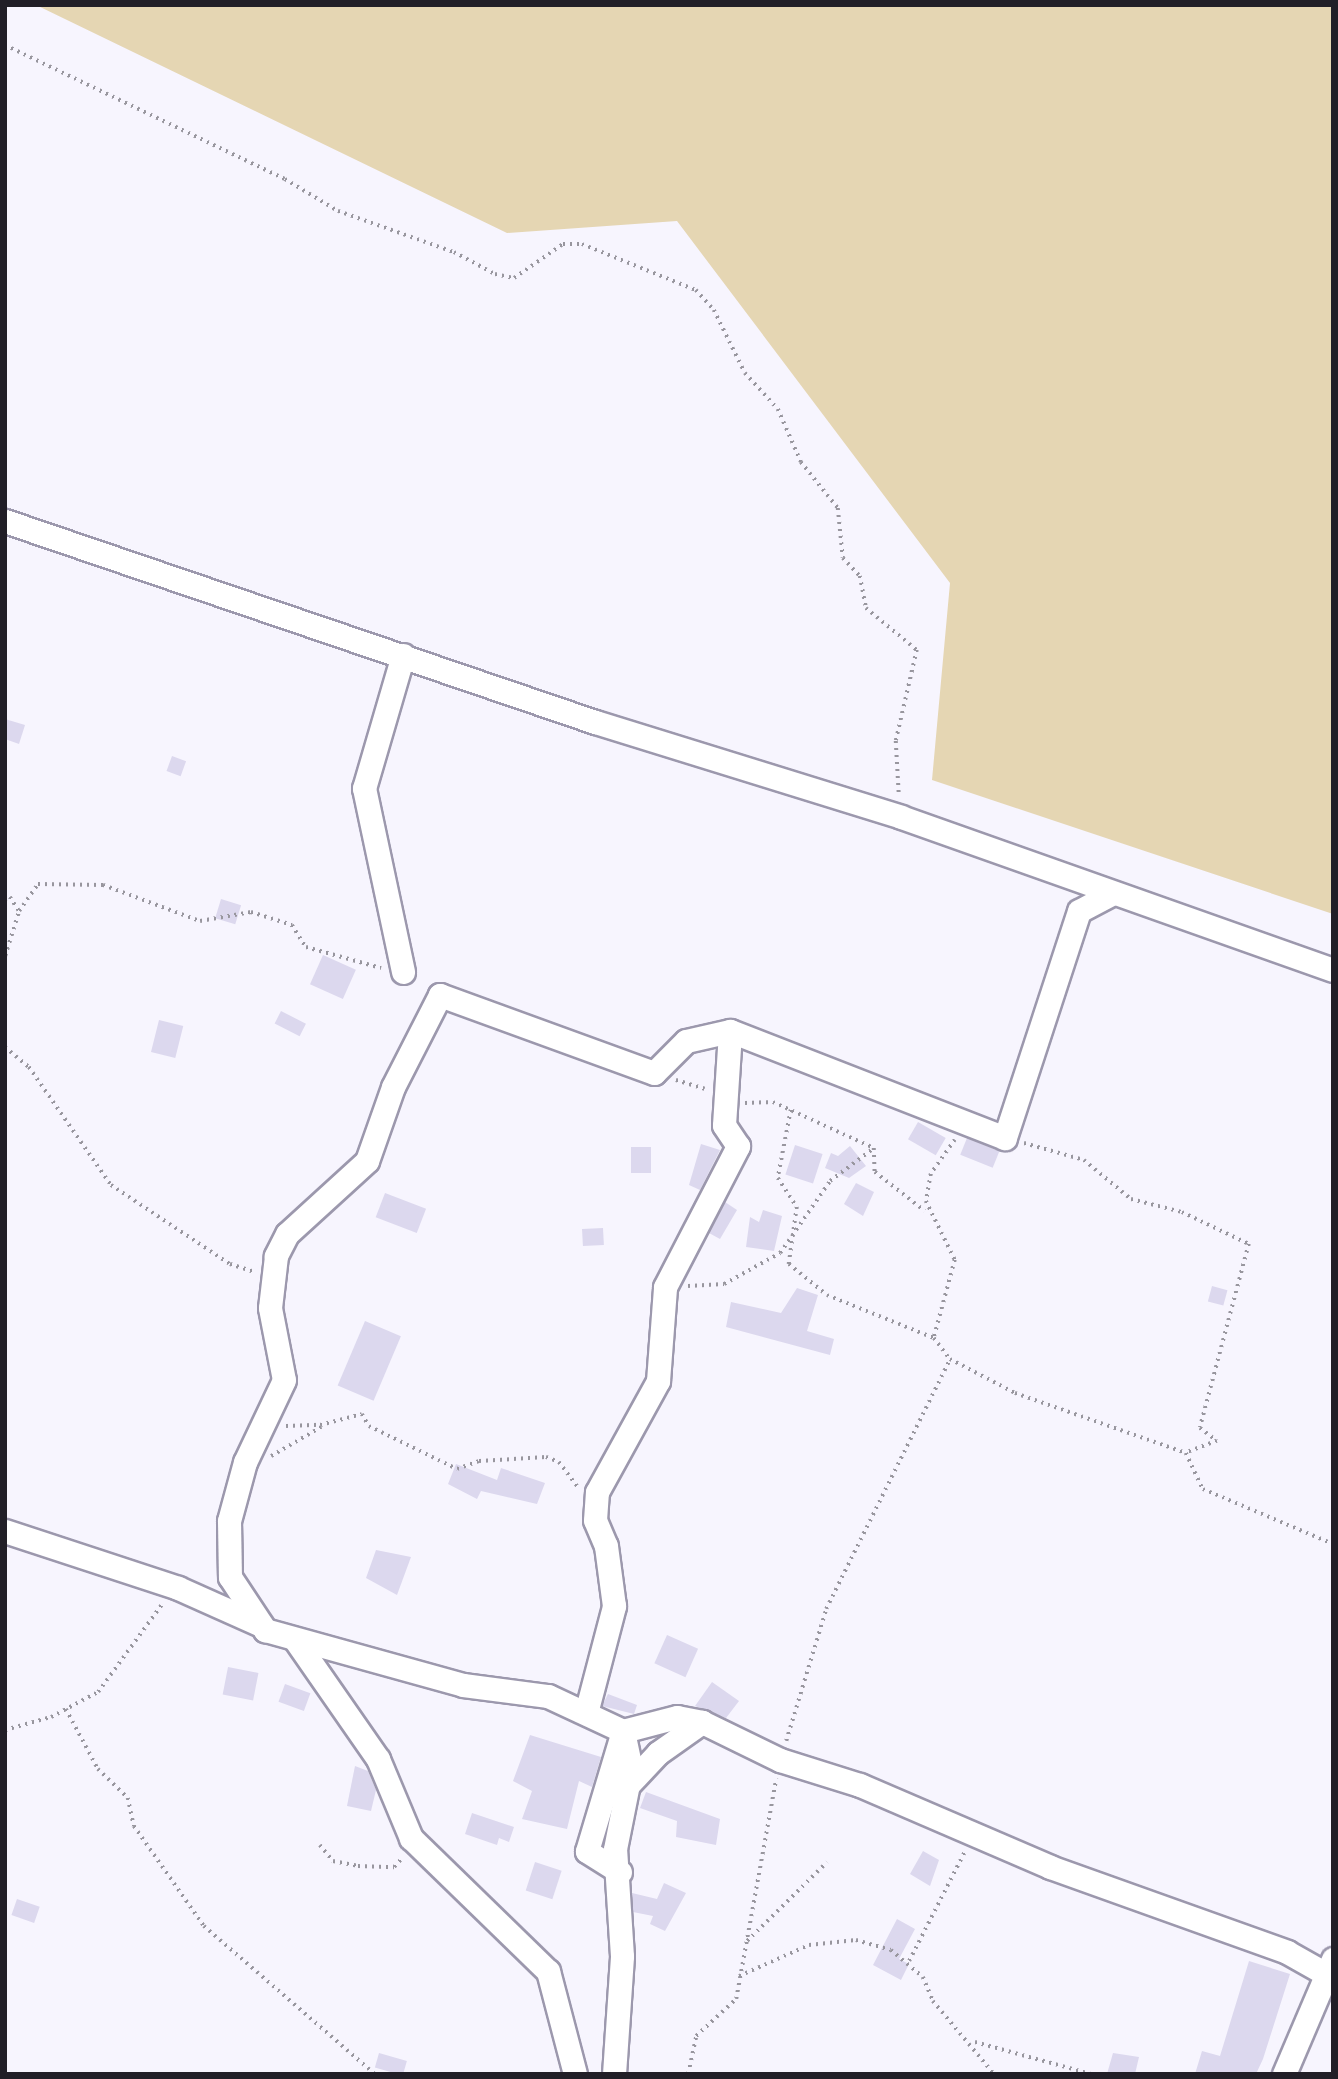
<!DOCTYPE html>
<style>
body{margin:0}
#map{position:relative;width:1338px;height:2079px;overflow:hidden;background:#f7f5fe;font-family:"Varela Round",sans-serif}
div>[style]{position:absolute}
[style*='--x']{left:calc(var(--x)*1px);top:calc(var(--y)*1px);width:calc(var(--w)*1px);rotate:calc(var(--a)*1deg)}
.green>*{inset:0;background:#e5d6b3}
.building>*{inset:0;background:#dcd8ee;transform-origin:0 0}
.path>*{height:3.5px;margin-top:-1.75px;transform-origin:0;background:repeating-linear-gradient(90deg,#98969e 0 2px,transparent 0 7px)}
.roads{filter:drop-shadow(2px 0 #9c98ad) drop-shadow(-2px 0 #9c98ad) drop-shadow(0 2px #9c98ad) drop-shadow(0 -2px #9c98ad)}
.minor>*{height:23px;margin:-11.5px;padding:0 11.5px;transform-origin:11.5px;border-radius:11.5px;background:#fff}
span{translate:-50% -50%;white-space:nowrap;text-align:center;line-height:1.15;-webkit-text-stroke:6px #fff;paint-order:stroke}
.frame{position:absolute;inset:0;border:7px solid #211f27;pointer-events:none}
</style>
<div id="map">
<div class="green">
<div style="clip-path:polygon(36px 5px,1333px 5px,1333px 914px,932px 780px,950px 583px,677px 221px,507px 233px)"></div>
</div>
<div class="building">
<div style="clip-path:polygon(5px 719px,25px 725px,19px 744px,5px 739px)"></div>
<div style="left:172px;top:756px;width:15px;height:16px;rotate:20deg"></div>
<div style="left:221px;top:899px;width:21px;height:20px;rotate:17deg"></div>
<div style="left:323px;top:955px;width:36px;height:32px;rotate:24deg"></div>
<div style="left:281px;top:1011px;width:28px;height:14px;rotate:27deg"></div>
<div style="left:159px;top:1020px;width:25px;height:33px;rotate:14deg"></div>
<div style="left:918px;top:1122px;width:32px;height:20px;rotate:30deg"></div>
<div style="left:967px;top:1138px;width:35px;height:18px;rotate:22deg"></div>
<div style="clip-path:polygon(701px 1144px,720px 1150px,700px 1190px,689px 1185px)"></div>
<div style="left:795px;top:1145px;width:29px;height:31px;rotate:18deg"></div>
<div style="clip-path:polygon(850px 1146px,866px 1166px,849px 1178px,825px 1168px,831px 1153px,838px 1156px)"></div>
<div style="left:631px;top:1147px;width:20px;height:26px"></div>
<div style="clip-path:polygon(856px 1183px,874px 1192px,863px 1216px,844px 1204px)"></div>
<div style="left:385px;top:1193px;width:44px;height:26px;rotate:21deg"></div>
<div style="clip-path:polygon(725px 1202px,737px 1210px,720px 1239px,709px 1233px)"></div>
<div style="clip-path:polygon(763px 1210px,782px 1216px,774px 1251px,746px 1247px,750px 1217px,759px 1222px)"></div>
<div style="left:603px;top:1228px;width:17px;height:21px;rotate:87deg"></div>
<div style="left:1212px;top:1286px;width:16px;height:16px;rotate:15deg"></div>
<div style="clip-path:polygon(797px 1288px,818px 1295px,807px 1331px,834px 1339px,830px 1355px,726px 1327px,731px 1302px,781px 1313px)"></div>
<div style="left:365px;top:1321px;width:39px;height:70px;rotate:23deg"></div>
<div style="clip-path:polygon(456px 1464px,497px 1480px,501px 1468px,545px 1483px,537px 1504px,481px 1491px,477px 1499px,448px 1484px)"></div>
<div style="clip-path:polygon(376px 1550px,411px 1557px,397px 1595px,366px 1578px)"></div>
<div style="left:667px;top:1635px;width:34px;height:31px;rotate:24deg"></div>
<div style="left:228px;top:1667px;width:31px;height:28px;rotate:11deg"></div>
<div style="clip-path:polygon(712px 1682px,739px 1701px,726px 1718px,695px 1706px)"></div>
<div style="left:285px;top:1684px;width:27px;height:19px;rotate:20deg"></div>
<div style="clip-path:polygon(608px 1694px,637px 1705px,634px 1714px,602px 1706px)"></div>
<div style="clip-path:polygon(530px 1735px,601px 1757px,592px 1787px,579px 1781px,567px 1829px,522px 1819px,532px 1791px,513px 1781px)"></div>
<div style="clip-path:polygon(355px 1766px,368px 1771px,376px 1790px,371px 1811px,347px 1806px)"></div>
<div style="clip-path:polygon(646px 1792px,720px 1819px,716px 1845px,676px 1837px,677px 1821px,640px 1808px)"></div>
<div style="clip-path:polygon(472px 1813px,514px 1827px,509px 1842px,499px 1838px,497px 1845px,465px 1834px)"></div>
<div style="clip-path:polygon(923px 1851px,939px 1860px,930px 1886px,910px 1874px)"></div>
<div style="left:535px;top:1862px;width:28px;height:30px;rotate:18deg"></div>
<div style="clip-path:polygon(664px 1883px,686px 1893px,665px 1931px,650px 1924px,653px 1916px,633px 1912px,632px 1893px,657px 1899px)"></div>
<div style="left:17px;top:1899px;width:24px;height:17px;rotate:19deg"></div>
<div style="clip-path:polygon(897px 1919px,915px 1929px,899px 1959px,909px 1964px,901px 1980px,873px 1965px)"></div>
<div style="clip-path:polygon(1249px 1961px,1290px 1974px,1263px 2059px,1256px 2074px,1195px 2074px,1202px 2051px,1220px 2056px)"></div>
<div style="left:379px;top:2053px;width:29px;height:15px;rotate:16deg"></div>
<div style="clip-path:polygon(1113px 2053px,1139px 2057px,1135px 2074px,1107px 2074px)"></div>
</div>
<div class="path">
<div style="--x:5;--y:45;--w:310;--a:25.6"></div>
<div style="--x:285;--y:179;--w:62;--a:31.1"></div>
<div style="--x:338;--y:211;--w:123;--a:19.5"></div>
<div style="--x:454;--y:252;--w:47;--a:28.2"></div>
<div style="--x:495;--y:274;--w:19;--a:12"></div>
<div style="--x:514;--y:278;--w:60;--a:-34.8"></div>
<div style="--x:563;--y:244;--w:19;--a:0"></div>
<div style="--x:582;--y:244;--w:123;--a:22"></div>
<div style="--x:696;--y:290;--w:27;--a:48"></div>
<div style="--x:714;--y:310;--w:70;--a:63.8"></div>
<div style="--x:745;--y:373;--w:49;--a:47.5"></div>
<div style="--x:778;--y:409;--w:58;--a:66.5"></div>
<div style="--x:801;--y:462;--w:59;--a:51.2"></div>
<div style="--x:838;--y:508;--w:50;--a:84.3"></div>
<div style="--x:843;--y:558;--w:25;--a:47"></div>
<div style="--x:860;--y:576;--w:33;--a:79"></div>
<div style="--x:866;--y:608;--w:66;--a:39.5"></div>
<div style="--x:917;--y:650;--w:93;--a:103"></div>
<div style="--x:896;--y:741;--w:54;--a:86.8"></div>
<div style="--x:5;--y:899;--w:5;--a:-22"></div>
<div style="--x:10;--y:897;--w:17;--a:57"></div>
<div style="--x:19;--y:911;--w:33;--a:-55"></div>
<div style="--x:38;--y:884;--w:65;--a:0.9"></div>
<div style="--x:103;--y:885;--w:103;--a:20.4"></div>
<div style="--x:200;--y:921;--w:52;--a:-10"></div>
<div style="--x:251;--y:912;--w:43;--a:17.6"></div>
<div style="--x:292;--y:925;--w:26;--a:58"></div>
<div style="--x:306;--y:947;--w:78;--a:15.6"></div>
<div style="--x:5;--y:956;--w:47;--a:-72.7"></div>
<div style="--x:5;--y:1047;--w:31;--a:40"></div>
<div style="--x:29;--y:1067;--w:144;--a:55.2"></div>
<div style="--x:111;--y:1185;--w:143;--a:33.6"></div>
<div style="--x:230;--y:1264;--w:26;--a:18"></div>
<div style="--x:676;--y:1080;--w:30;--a:17"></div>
<div style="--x:745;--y:1103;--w:28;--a:-2"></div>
<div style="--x:773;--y:1102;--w:111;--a:24.5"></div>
<div style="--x:791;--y:1110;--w:69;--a:100.8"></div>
<div style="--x:778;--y:1178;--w:35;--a:57"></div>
<div style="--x:797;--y:1207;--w:58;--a:98"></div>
<div style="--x:789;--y:1264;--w:49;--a:39.2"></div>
<div style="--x:827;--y:1295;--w:115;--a:21.9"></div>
<div style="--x:955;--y:1140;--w:42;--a:125.2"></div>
<div style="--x:931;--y:1174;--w:27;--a:100"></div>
<div style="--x:926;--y:1201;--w:66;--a:63.8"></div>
<div style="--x:955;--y:1260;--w:81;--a:105.1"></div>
<div style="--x:934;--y:1338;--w:26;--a:53"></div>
<div style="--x:950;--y:1359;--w:73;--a:27.6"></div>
<div style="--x:1015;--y:1393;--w:181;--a:19.3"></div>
<div style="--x:1186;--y:1453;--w:40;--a:65"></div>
<div style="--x:1203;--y:1489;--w:141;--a:22.9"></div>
<div style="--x:1024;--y:1143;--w:62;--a:15.8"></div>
<div style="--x:1084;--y:1160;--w:61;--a:39.7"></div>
<div style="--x:1131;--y:1199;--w:53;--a:14.3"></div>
<div style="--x:1182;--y:1212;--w:74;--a:25.5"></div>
<div style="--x:1249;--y:1244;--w:190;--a:104.9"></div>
<div style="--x:1200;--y:1428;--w:21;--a:37"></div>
<div style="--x:1217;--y:1441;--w:33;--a:159"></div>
<div style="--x:874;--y:1148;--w:24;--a:88"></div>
<div style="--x:875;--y:1172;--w:63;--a:38"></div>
<div style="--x:688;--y:1286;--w:36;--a:-3"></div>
<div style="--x:724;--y:1284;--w:64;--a:-29"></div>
<div style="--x:780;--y:1253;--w:88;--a:-55.2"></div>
<div style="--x:830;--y:1181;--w:55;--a:-36.9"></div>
<div style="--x:286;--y:1426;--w:34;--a:-2"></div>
<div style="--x:320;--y:1425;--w:43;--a:-14.7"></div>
<div style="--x:362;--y:1414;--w:14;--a:60"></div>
<div style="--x:369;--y:1426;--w:98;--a:26"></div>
<div style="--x:457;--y:1469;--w:23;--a:-20"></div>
<div style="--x:479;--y:1461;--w:67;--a:-3.4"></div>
<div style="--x:546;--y:1457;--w:14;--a:21"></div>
<div style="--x:559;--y:1462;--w:31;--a:53"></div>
<div style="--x:271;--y:1456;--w:58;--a:-30.1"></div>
<div style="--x:66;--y:1709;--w:68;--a:61.9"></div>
<div style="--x:98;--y:1769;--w:42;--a:44"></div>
<div style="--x:128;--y:1798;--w:29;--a:78"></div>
<div style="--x:134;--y:1826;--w:122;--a:55"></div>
<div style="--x:204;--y:1926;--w:226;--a:40.9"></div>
<div style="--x:5;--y:1730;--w:48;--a:-15.8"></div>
<div style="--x:51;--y:1717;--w:53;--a:-28"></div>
<div style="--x:98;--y:1692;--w:110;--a:-53.9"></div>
<div style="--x:786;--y:1741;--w:138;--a:-73.1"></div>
<div style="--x:826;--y:1609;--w:279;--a:-63.6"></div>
<div style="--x:320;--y:1845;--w:21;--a:51"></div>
<div style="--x:333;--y:1861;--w:25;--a:11"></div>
<div style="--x:358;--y:1866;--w:36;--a:2"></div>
<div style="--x:394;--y:1867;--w:13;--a:-48"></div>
<div style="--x:747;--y:1941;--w:112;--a:-44.6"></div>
<div style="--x:909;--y:1961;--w:123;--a:-63"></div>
<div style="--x:739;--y:1976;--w:77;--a:-23.9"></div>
<div style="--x:809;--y:1945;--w:47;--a:-6.1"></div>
<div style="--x:856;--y:1940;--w:36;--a:16"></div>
<div style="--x:891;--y:1950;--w:42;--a:40.2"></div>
<div style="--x:923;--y:1977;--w:26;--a:67"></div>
<div style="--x:933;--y:2001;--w:95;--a:50.1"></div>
<div style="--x:975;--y:2042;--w:120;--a:15.4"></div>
<div style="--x:688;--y:2074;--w:39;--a:-78"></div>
<div style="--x:696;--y:2036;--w:54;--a:-42.8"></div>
<div style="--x:736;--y:1999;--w:224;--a:-79.7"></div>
</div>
<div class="roads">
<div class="minor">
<div style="--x:5;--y:521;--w:623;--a:18.81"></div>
<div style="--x:595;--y:722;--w:320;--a:17.2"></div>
<div style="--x:901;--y:817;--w:458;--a:19.5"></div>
<div style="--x:403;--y:655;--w:139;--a:106.3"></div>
<div style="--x:364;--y:788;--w:188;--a:78"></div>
<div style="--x:1111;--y:894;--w:36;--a:152"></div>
<div style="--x:1079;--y:911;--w:239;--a:108.1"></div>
<div style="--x:1005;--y:1138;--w:295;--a:-158.7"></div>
<div style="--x:730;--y:1031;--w:45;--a:167.2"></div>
<div style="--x:686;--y:1041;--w:45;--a:135"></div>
<div style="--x:654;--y:1073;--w:228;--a:-160"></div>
<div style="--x:440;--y:995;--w:103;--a:117.1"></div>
<div style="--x:393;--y:1087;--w:78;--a:109.4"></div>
<div style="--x:367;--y:1161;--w:108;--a:137.6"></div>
<div style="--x:287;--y:1234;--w:25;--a:117"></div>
<div style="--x:276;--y:1256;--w:52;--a:96.6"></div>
<div style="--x:270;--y:1308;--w:73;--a:79"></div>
<div style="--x:284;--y:1380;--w:91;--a:115.4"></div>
<div style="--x:245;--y:1462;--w:61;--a:105.2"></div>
<div style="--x:229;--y:1521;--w:56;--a:89"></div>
<div style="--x:230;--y:1577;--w:64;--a:56.6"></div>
<div style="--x:265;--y:1630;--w:205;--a:15.5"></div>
<div style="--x:463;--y:1685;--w:86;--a:7.4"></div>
<div style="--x:548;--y:1696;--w:83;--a:25"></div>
<div style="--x:623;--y:1731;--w:56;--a:-14.5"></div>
<div style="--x:677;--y:1717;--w:25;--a:11"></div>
<div style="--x:702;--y:1722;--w:87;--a:26"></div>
<div style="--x:780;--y:1760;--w:84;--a:17.4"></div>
<div style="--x:860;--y:1785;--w:207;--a:23.3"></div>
<div style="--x:1050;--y:1867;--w:252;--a:19.7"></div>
<div style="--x:1287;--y:1952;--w:53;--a:29.5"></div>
<div style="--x:5;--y:1531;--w:182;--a:18.2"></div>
<div style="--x:178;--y:1588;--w:91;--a:24"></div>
<div style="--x:296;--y:1641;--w:144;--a:55.2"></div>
<div style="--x:378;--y:1759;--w:86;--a:67.3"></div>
<div style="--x:411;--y:1838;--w:191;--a:44.2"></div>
<div style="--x:548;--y:1971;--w:106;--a:75.3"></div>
<div style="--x:586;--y:1713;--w:111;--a:-75.3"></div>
<div style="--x:614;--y:1606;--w:61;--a:-97.6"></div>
<div style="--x:606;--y:1546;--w:28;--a:-113"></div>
<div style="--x:595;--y:1520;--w:28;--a:-86"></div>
<div style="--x:597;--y:1492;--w:127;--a:-61.2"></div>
<div style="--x:658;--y:1381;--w:94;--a:-85.7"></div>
<div style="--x:665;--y:1287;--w:159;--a:-62.6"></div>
<div style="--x:738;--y:1146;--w:25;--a:-124"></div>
<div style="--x:724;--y:1125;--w:94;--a:-86.3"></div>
<div style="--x:629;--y:1784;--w:42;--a:-46.9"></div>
<div style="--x:658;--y:1753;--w:54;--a:-35.2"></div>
<div style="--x:620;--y:1872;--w:39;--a:-148"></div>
<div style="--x:587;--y:1851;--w:125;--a:-73.3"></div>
<div style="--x:614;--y:2074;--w:118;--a:-86.1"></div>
<div style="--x:622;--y:1956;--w:107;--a:-93.7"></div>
<div style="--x:615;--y:1849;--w:82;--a:-78.7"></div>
<div style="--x:631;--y:1769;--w:39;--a:-102"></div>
<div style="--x:1284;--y:2074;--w:125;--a:-66.9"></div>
</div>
</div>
<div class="frame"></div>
</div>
